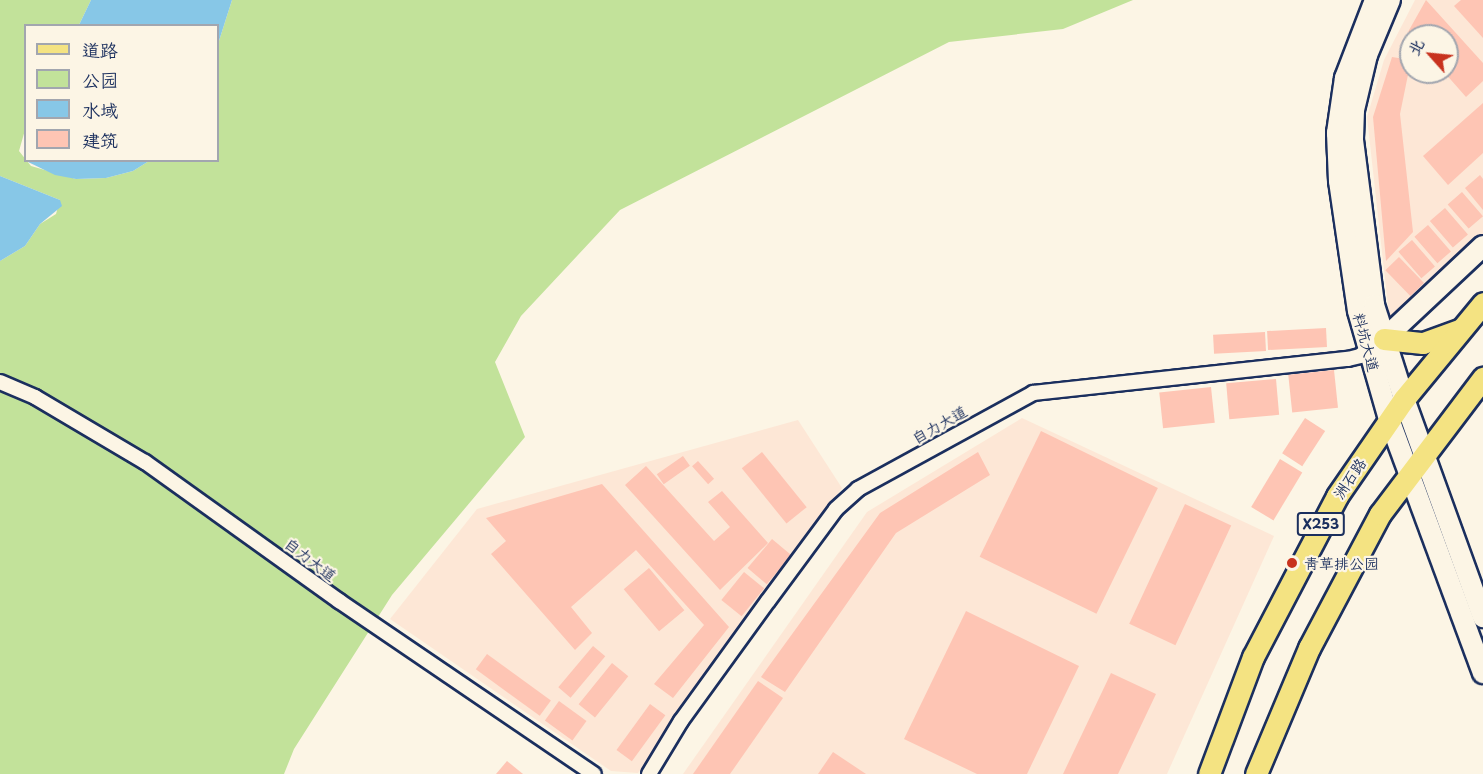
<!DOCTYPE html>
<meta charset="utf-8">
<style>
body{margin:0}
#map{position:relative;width:1483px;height:774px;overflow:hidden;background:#fcf5e5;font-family:"Playpen Sans","LXGW WenKai TC",sans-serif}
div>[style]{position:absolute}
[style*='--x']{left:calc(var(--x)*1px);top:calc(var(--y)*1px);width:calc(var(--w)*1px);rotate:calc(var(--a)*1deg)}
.built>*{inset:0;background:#fde7d6}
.green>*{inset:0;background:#c2e29a}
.water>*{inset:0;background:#87c7e7}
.building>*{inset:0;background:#fec5b4;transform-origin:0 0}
.roads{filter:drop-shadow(2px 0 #1b2f5e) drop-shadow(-2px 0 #1b2f5e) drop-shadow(0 2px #1b2f5e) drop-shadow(0 -2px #1b2f5e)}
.street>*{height:14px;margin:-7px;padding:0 7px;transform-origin:7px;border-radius:7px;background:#fcf5e5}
.secondary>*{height:20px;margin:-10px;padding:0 10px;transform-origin:10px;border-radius:10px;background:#fcf5e5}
.primary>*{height:21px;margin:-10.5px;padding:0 10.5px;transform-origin:10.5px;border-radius:10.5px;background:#f4e382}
.dots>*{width:16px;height:16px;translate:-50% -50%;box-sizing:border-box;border:3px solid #fcf5e5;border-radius:50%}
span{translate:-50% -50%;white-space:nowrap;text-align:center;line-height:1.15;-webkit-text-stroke:4.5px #fcf5e5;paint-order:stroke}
.shield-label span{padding:2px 4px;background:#fcf5e5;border:2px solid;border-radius:4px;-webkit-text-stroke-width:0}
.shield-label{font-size:14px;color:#1b2f5e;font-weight:700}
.street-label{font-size:15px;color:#1b2f5e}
.poi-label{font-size:15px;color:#1b2f5e}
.left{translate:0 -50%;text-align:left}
.legend{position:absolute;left:24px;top:24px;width:195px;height:138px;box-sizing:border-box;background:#fcf5e5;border:2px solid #a2a6af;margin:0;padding:8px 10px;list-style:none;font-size:18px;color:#1b2f5e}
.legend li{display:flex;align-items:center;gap:12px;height:30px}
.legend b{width:30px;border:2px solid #a2a6af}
.north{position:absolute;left:1399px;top:24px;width:60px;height:60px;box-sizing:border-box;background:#fcf5e5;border:2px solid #a2a6af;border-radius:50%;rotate:297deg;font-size:16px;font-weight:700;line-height:24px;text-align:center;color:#1b2f5e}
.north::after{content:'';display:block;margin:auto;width:21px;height:27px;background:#c8321e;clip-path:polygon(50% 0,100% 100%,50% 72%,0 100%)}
</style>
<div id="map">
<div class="built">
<div style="clip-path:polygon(evenodd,1415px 0,1483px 0,1483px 236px,1390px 324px,1367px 117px,1384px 60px,1415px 0,1411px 36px,1447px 36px,1447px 72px,1411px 72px,1411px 36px)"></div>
<div style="clip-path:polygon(1022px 418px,1274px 536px,1167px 774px,683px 774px,867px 512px)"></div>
<div style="clip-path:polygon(798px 420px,842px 488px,638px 773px,611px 771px,390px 619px,477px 509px)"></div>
</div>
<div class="green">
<div style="clip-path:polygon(0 0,91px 0,79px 25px,26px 26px,25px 130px,19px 151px,31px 166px,76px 179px,106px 178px,133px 171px,149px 161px,218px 160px,218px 44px,232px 0,1133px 0,1063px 29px,949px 42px,620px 210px,521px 316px,495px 362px,525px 437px,392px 595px,294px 749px,284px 774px,0 774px,0 261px,25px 246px,40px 224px,56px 214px,60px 200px,0 176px)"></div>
</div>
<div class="water">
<div style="clip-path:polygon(91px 0,232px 0,218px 44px,218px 26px,79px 25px)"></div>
<div style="clip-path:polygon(26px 161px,149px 161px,133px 171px,106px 178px,76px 179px,55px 175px)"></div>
<div style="clip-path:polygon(0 176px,60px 200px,62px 206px,40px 224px,25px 246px,0 261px)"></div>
</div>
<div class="building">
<div style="clip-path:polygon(1426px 0,1483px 63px,1483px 81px,1466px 97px,1444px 72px,1447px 36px,1412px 36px,1408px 32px)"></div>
<div style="clip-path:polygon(1461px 0,1483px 0,1483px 38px,1454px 6px)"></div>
<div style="clip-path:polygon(1392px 57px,1411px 60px,1400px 114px,1413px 232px,1386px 261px,1373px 117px)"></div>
<div style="clip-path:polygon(1483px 103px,1483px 153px,1448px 185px,1423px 156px)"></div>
<div style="clip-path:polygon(1480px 175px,1483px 179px,1483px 210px,1465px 188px)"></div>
<div style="left:1462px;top:192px;width:32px;height:19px;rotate:49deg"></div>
<div style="left:1445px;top:208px;width:35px;height:20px;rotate:49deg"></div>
<div style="left:1428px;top:225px;width:35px;height:18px;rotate:49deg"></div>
<div style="left:1412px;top:240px;width:35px;height:18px;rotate:49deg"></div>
<div style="left:1399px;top:257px;width:36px;height:19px;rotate:46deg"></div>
<div style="left:1326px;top:328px;width:19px;height:59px;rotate:87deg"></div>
<div style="left:1265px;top:332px;width:19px;height:52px;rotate:87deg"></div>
<div style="left:1334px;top:370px;width:38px;height:46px;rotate:84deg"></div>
<div style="left:1276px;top:379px;width:36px;height:50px;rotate:85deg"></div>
<div style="left:1211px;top:387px;width:36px;height:52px;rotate:84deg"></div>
<div style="left:1305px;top:418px;width:24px;height:42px;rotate:33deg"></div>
<div style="left:1041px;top:431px;width:130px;height:140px;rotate:26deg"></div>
<div style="left:762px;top:452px;width:71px;height:26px;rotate:51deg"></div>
<div style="clip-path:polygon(978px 452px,990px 475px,896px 533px,785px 692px,761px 677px,880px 513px)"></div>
<div style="left:683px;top:456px;width:12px;height:32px;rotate:55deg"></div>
<div style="left:1280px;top:459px;width:26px;height:56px;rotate:31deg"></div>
<div style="left:698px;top:461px;width:24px;height:8px;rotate:48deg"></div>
<div style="clip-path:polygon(646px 466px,714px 541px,730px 527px,708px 502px,722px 491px,768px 543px,720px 590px,625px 485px)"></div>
<div style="clip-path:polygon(602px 484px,729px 627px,673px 698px,654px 684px,704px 625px,636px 550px,571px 607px,592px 633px,575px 650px,491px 554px,506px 541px,486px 518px)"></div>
<div style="left:1185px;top:504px;width:51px;height:132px;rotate:25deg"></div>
<div style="left:772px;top:539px;width:25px;height:38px;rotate:40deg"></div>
<div style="left:649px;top:568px;width:55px;height:33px;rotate:50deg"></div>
<div style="left:744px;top:572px;width:26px;height:36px;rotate:39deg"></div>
<div style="clip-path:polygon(966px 611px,1079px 666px,1027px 774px,977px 774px,904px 739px)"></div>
<div style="left:593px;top:646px;width:16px;height:54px;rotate:40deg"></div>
<div style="left:487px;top:654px;width:79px;height:19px;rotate:36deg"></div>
<div style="left:612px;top:663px;width:21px;height:53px;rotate:39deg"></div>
<div style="clip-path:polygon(1111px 673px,1156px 694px,1118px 774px,1063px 774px)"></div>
<div style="clip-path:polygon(758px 681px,783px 698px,730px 774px,693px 774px)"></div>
<div style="left:559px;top:701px;width:34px;height:24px;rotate:36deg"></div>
<div style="left:650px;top:704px;width:19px;height:57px;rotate:36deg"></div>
<div style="clip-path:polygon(833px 752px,866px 774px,818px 774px)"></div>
<div style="clip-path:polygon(507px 761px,523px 774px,496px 774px)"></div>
</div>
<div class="roads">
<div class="street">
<div style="--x:0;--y:382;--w:38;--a:23"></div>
<div style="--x:35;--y:397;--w:128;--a:30.6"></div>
<div style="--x:145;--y:462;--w:239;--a:35.6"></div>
<div style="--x:339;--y:601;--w:308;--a:34.2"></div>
<div style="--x:649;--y:774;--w:62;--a:-58.9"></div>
<div style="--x:681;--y:721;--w:148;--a:-54.1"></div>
<div style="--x:768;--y:601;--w:114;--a:-53.5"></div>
<div style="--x:836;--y:509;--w:30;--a:-42"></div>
<div style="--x:858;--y:489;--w:200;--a:-28.7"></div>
<div style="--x:1033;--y:393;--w:317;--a:-6.2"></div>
<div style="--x:1348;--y:359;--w:12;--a:-14"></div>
<div style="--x:1360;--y:356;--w:19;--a:-43"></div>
</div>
<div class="secondary">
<div style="--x:1375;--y:0;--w:84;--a:111"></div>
<div style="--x:1345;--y:78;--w:56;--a:98.3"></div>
<div style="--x:1337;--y:133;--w:48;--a:87.6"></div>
<div style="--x:1339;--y:181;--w:131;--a:81.7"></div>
<div style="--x:1358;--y:311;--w:112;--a:74"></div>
<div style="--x:1389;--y:419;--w:271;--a:69.7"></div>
<div style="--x:1390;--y:0;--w:60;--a:112.7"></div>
<div style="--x:1367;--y:55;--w:57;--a:103.3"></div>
<div style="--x:1354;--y:110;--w:30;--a:92"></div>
<div style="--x:1353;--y:140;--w:166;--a:82.7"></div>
<div style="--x:1374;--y:305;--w:99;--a:72.3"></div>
<div style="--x:1404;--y:399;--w:232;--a:70.1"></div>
<div style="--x:1384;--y:339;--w:136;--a:-43.2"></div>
</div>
<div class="primary">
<div style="--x:1384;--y:339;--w:39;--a:6"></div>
<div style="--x:1423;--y:343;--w:38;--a:-20"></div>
<div style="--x:1209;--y:774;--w:125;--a:-69.4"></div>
<div style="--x:1253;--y:657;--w:182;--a:-62.4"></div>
<div style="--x:1337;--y:496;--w:118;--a:-55.4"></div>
<div style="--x:1404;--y:399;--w:124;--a:-50.5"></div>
<div style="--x:1256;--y:774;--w:137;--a:-67.2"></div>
<div style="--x:1309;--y:648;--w:152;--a:-62.1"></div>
<div style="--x:1380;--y:514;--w:171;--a:-52.9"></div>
</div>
</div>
<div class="dots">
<div style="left:1292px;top:563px;background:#c8321e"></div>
</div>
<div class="shield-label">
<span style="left:1321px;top:524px">X253</span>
</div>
<div class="street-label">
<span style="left:1367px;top:342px;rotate:75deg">料坑大道</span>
<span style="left:939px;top:424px;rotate:-30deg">自力大道</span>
<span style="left:1349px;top:478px;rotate:-56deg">洲石路</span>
<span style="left:311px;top:559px;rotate:37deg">自力大道</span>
</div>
<div class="poi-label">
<span class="left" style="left:1304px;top:563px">青草排公园</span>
</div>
<ul class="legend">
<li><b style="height:8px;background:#f4e382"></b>道路</li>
<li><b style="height:16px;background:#c2e29a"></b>公园</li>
<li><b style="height:16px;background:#87c7e7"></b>水域</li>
<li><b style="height:16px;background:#fec5b4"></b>建筑</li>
</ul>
<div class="north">北</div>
</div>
